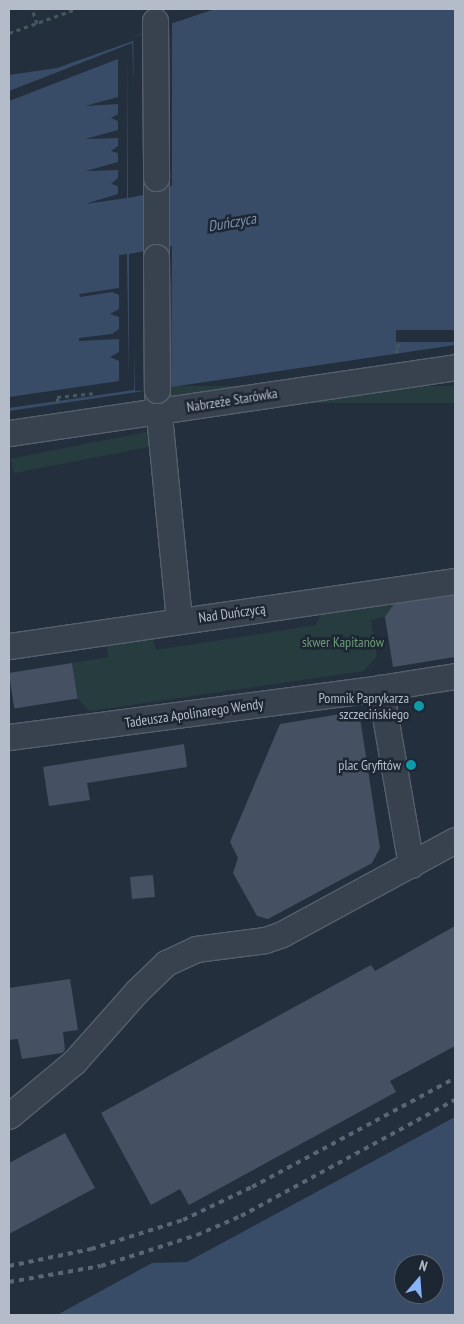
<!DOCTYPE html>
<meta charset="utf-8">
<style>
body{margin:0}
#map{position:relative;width:464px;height:1324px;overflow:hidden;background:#242f3e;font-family:"PT Sans Narrow",sans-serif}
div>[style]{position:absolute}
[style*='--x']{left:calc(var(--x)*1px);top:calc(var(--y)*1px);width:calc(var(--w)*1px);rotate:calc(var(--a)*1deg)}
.green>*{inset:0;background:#263c3f;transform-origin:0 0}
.water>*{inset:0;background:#394c67}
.pier>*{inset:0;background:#242f3e;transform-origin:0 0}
.building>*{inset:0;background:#455162;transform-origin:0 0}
.path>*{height:3px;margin-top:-1.5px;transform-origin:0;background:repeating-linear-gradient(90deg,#44595c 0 4px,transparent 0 8px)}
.roads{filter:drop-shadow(1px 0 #565f6c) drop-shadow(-1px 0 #565f6c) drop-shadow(0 1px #565f6c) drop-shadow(0 -1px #565f6c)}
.minor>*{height:25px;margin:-12.5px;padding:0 12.5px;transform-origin:12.5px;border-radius:12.5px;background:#38414e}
.rail>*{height:4px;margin-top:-2px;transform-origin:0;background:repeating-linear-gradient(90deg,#5a6575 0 5px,transparent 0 10px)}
.bridges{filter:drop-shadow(1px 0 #565f6c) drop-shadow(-1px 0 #565f6c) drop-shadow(0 1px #565f6c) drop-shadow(0 -1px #565f6c)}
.minor-bridge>*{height:25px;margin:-12.5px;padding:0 12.5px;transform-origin:12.5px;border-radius:12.5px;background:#38414e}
.dots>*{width:14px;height:14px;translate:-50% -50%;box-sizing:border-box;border:2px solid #1d2633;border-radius:50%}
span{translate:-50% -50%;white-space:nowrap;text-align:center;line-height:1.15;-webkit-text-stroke:5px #1d2633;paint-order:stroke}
.street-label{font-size:14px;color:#b4bcc9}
.park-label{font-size:14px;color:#6b9a76}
.poi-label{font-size:14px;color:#b4bcc9}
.right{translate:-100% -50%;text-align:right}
.water-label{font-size:15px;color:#7c92b1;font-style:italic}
.frame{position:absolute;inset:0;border:10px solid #b4bcc9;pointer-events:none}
.north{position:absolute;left:394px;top:1254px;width:50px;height:50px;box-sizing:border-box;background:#1d2633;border:1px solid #59626f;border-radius:50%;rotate:18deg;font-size:14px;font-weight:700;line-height:20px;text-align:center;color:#b4bcc9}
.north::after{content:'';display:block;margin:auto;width:18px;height:22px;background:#8ab4f8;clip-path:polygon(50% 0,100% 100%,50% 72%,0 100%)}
</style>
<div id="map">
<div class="green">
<div style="left:455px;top:386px;width:17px;height:287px;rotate:90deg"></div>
<div style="left:147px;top:432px;width:15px;height:139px;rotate:79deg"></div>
<div style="clip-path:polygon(393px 602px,394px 610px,385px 617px,371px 620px,377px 656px,364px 671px,90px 711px,78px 699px,72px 663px,108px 657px,107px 645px,153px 638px,156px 650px,316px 625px,321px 613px)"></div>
</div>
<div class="water">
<div style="clip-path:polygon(215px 9px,455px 9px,455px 345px,9px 411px,9px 75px,57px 68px,133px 41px,133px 37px,140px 34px)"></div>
<div style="clip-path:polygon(evenodd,455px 1117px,455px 1315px,57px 1315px,152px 1263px,187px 1262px,455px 1117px,404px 1264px,434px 1264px,434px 1294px,404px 1294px,404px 1264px)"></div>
</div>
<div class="pier">
<div style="clip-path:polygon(172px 23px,172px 185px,168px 190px,164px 248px,172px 246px,171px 389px,135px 391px,134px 350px,134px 390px,9px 408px,9px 397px,119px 381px,119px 361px,110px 357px,119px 352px,119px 339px,79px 341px,79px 338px,112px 334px,119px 329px,119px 317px,110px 314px,119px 309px,119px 295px,112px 292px,80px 297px,79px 294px,119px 288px,119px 255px,127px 254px,129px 380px,129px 254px,149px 250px,148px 194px,128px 198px,128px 56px,127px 198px,85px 204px,118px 194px,118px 186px,111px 184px,118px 178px,118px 170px,86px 171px,118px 162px,118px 153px,111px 151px,118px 146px,118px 138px,85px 139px,118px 130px,118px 121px,111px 118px,118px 114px,118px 104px,85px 106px,118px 97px,118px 59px,9px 101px,9px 91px,132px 43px,134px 86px,133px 37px)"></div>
<div style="left:455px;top:330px;width:12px;height:59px;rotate:90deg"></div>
</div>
<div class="building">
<div style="clip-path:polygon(455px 595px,455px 657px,393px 667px,385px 617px,394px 604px)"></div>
<div style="left:72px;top:663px;width:36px;height:64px;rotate:81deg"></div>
<div style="clip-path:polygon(359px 711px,380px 848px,372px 863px,268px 919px,257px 916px,233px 873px,238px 858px,230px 842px,280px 724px)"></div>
<div style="clip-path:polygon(184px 744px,187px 767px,87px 783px,90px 800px,49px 806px,43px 767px)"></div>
<div style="left:153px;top:875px;width:22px;height:23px;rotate:85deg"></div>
<div style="clip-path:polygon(455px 926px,455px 1046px,390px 1081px,396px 1092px,189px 1205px,180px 1189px,151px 1205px,101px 1113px,371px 965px,375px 971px)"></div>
<div style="clip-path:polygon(70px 979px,78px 1030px,63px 1032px,65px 1050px,62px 1053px,22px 1059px,18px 1039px,9px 1040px,9px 988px)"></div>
<div style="clip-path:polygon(65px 1133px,95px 1188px,9px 1234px,9px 1163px)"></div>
</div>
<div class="path">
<div style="--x:33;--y:12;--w:12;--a:70"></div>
<div style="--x:9;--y:33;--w:71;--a:-19.7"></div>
<div style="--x:397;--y:353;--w:7;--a:-98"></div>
<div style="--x:396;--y:346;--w:8;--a:-14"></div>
<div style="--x:58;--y:402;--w:5;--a:-101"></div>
<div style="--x:57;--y:397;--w:36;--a:-6"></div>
</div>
<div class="roads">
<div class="minor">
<div style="--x:156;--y:178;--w:79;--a:90"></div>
<div style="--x:157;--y:395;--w:227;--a:84.4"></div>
<div style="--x:9;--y:433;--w:451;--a:-8.4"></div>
<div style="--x:9;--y:646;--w:451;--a:-8.3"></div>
<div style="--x:9;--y:737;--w:374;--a:-7.5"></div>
<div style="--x:411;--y:865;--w:180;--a:-99.9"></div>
<div style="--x:380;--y:688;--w:76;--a:-9.1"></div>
<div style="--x:9;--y:1116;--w:85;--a:-39.7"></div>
<div style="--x:74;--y:1062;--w:95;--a:-48.4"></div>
<div style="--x:137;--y:991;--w:40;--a:-44"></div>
<div style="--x:166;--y:963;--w:33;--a:-25"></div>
<div style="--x:196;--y:949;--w:70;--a:-7.4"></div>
<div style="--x:265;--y:940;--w:18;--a:-19"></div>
<div style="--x:282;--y:934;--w:197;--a:-28.5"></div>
</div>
</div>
<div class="rail">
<div style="--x:9;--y:1266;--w:84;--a:-11.7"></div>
<div style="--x:91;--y:1249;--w:96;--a:-17.5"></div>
<div style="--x:183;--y:1220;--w:76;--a:-25.6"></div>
<div style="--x:252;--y:1187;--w:230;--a:-28.2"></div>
<div style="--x:9;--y:1282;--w:93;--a:-9.9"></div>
<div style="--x:101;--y:1266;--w:101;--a:-17.9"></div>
<div style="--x:197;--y:1235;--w:48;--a:-23.4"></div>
<div style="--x:241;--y:1216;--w:243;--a:-28.5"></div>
</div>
<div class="bridges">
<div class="minor-bridge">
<div style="--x:155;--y:21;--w:157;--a:89.6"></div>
<div style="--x:156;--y:257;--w:133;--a:89.6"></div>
</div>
</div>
<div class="dots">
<div style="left:419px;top:706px;background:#0f9aa8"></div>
<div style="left:411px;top:765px;background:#0f9aa8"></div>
</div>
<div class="street-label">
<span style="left:232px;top:400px;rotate:-9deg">Nabrzeże Starówka</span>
<span style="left:232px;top:613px;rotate:-8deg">Nad Duńczycą</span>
<span style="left:194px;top:713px;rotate:-8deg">Tadeusza Apolinarego Wendy</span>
</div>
<div class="park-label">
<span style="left:343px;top:642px">skwer Kapitanów</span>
</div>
<div class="poi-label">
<span class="right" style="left:409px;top:706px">Pomnik Paprykarza<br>szczecińskiego</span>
<span class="right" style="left:401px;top:765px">plac Gryfitów</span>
</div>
<div class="water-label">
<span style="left:232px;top:222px;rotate:-10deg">Duńczyca</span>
</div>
<div class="frame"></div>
<div class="north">N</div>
</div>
